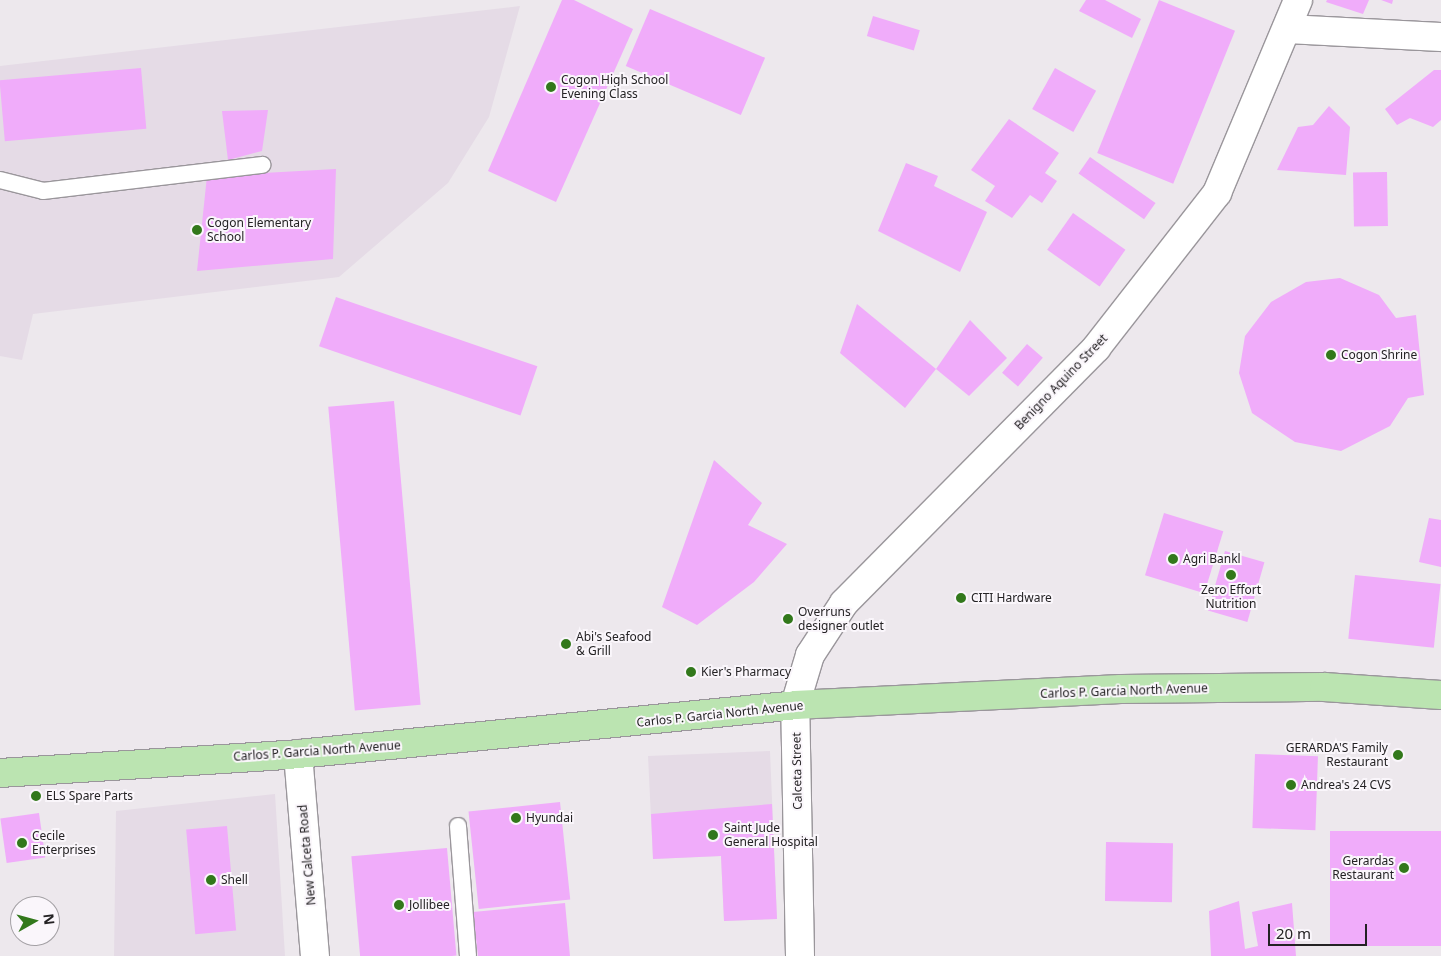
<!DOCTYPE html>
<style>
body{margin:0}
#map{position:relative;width:1441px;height:956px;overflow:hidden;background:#ede8ed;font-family:"Noto Sans",sans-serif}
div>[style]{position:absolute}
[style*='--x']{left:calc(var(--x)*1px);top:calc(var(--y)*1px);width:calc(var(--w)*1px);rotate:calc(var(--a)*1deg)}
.built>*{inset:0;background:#e5dbe6}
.building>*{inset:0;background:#f0acfa;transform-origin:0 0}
.roads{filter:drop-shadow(1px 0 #9a969b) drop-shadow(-1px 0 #9a969b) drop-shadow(0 1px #9a969b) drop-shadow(0 -1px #9a969b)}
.service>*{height:16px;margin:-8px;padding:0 8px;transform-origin:8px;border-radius:8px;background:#fff}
.minor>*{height:28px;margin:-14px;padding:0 14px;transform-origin:14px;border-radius:14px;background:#fff}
.tertiary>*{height:28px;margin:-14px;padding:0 14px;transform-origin:14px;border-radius:14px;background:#fff}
.secondary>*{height:28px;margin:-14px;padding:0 14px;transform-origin:14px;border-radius:14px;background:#fff}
.primary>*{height:28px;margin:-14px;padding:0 14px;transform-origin:14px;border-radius:14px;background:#bbe4b1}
.dots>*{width:14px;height:14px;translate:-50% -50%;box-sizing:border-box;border:2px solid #faf6fb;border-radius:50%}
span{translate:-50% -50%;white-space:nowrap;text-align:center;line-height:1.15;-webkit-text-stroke:4px #faf6fb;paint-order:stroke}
.poi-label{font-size:12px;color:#242224}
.left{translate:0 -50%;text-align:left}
.right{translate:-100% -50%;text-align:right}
.street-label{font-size:12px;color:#242224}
.north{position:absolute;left:10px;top:896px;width:50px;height:50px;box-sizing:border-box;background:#faf6fb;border:1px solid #a4a1a5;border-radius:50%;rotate:83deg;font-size:14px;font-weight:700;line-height:20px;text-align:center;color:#242224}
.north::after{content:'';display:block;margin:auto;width:18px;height:22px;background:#32781b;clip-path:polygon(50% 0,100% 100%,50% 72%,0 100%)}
.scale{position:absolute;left:1268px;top:924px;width:99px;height:22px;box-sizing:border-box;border:2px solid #242224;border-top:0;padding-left:6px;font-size:15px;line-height:18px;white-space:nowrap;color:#242224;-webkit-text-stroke:4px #faf6fb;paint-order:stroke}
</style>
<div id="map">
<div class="built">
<div style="clip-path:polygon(520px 6px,489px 117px,448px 183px,339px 277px,33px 314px,22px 360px,0 356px,0 66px)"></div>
<div style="clip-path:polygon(770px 751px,777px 919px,724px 921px,721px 856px,653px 859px,648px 756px)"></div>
<div style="clip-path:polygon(275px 794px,285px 956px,114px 956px,116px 811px)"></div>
</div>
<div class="building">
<div style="clip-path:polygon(562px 0,574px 0,633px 29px,556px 202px,488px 171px)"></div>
<div style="clip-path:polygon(1086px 0,1105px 0,1141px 19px,1132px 38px,1079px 11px)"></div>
<div style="left:1159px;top:0;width:82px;height:165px;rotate:22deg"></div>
<div style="clip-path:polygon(1327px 0,1369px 0,1363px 14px,1326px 2px)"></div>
<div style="clip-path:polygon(1381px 0,1393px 0,1392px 4px)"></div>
<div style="left:650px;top:9px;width:125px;height:62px;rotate:23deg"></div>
<div style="left:873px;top:16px;width:49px;height:21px;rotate:17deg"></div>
<div style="left:141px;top:68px;width:61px;height:142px;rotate:85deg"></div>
<div style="left:1055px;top:68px;width:47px;height:47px;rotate:29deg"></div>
<div style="clip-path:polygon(1434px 70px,1441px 70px,1441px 120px,1433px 127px,1410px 118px,1397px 125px,1385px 109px)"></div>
<div style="clip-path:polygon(1329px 106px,1350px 127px,1346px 175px,1277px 170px,1298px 127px,1313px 125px)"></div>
<div style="clip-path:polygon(268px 110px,262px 151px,228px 160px,222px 111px)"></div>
<div style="clip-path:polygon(1009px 119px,1059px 153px,1045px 173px,1057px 181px,1042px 203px,1030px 195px,1012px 218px,985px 201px,995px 186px,971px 170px)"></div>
<div style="left:1090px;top:157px;width:80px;height:20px;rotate:35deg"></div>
<div style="clip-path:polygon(906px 163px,938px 176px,934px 186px,987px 212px,960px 272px,878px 231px)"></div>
<div style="clip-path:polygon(336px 169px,333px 259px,197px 271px,207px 176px)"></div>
<div style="left:1387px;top:172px;width:54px;height:34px;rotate:89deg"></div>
<div style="left:1073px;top:213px;width:64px;height:45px;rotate:35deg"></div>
<div style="clip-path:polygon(1340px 278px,1379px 295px,1396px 318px,1416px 315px,1424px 395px,1408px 398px,1390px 426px,1341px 451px,1295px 442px,1252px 413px,1239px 373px,1245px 336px,1271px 302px,1306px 282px)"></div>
<div style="left:336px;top:297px;width:213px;height:52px;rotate:19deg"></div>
<div style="clip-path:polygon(857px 304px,936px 369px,905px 408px,840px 353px)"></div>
<div style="clip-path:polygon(970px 320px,1007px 358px,969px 396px,936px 369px)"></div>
<div style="left:1027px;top:344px;width:21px;height:38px;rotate:41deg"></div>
<div style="left:394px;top:401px;width:305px;height:66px;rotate:85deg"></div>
<div style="clip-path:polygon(714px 460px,762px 503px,748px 525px,787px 544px,754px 582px,697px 625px,662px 607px)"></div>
<div style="left:1164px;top:513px;width:62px;height:65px;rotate:17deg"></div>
<div style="clip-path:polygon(1429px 518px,1441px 520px,1441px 567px,1419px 562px)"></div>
<div style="left:1225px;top:551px;width:41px;height:62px;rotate:16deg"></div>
<div style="left:1355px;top:575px;width:86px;height:64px;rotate:6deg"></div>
<div style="left:1255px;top:754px;width:63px;height:74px;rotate:2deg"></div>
<div style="left:560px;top:802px;width:98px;height:92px;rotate:84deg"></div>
<div style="clip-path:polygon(772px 804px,777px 919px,724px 921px,721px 856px,653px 859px,651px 814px)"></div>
<div style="left:39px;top:813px;width:45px;height:39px;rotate:82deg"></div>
<div style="left:227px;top:826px;width:105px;height:41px;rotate:85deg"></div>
<div style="left:1441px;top:831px;width:115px;height:111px;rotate:90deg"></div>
<div style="left:1106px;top:842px;width:67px;height:59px;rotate:1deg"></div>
<div style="left:447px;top:848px;width:108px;height:96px;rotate:85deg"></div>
<div style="clip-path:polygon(1239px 901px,1245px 949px,1258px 946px,1252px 912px,1292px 903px,1296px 956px,1211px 956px,1209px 911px)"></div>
<div style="clip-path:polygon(565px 903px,570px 956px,478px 956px,473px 912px)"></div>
</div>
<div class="roads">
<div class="service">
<div style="--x:0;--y:180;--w:44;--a:14.3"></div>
<div style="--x:43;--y:191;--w:221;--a:-6.8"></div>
<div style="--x:458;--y:826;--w:130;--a:85.6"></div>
</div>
<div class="minor">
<div style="--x:1287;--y:29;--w:154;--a:3"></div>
</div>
<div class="tertiary">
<div style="--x:298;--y:754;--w:203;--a:85.2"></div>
</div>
<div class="secondary">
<div style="--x:800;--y:956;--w:251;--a:-91.1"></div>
<div style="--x:795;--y:705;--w:52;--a:-73.3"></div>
<div style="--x:810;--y:655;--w:62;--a:-56.8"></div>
<div style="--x:844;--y:603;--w:359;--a:-45.3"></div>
<div style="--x:1096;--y:348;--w:197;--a:-52"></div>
<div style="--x:1217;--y:193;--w:209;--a:-67.2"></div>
</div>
<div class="primary">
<div style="--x:0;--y:773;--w:299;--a:-3.6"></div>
<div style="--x:298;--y:754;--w:499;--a:-5.6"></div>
<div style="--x:795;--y:705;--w:326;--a:-2.8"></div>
<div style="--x:1121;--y:689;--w:203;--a:-0.6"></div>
<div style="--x:1324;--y:687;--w:117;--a:3.9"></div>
</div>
</div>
<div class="dots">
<div style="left:551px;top:87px;background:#32781b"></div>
<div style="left:197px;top:230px;background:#32781b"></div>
<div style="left:1331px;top:355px;background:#32781b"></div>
<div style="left:1173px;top:559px;background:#32781b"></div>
<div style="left:1231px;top:575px;background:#32781b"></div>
<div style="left:961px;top:598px;background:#32781b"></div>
<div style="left:788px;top:619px;background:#32781b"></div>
<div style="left:566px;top:644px;background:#32781b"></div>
<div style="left:691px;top:672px;background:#32781b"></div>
<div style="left:1398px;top:755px;background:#32781b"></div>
<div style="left:1291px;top:785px;background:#32781b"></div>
<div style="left:36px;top:796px;background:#32781b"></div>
<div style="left:516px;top:818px;background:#32781b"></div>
<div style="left:713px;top:835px;background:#32781b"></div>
<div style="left:22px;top:843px;background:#32781b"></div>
<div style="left:1404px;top:868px;background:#32781b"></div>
<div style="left:211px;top:880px;background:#32781b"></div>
<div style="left:399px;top:905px;background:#32781b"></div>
</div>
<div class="poi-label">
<span class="left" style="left:561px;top:87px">Cogon High School<br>Evening Class</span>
<span class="left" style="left:207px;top:230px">Cogon Elementary<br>School</span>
<span class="left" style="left:1341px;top:355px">Cogon Shrine</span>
<span class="left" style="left:1183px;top:559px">Agri Bankl</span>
<span style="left:1231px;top:597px">Zero Effort<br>Nutrition</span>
<span class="left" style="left:971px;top:598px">CITI Hardware</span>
<span class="left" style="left:798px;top:619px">Overruns<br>designer outlet</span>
<span class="left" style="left:576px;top:644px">Abi's Seafood<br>&amp; Grill</span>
<span class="left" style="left:701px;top:672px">Kier's Pharmacy</span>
<span class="right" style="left:1388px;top:755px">GERARDA'S Family<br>Restaurant</span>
<span class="left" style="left:1301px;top:785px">Andrea's 24 CVS</span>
<span class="left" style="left:46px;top:796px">ELS Spare Parts</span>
<span class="left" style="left:526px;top:818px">Hyundai</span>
<span class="left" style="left:724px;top:835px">Saint Jude<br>General Hospital</span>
<span class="left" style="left:32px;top:843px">Cecile<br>Enterprises</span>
<span class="right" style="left:1394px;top:868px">Gerardas<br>Restaurant</span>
<span class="left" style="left:221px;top:880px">Shell</span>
<span class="left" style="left:409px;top:905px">Jollibee</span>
</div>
<div class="street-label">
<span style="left:1061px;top:382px;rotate:-46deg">Benigno Aquino Street</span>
<span style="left:1124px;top:691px;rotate:-2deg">Carlos P. Garcia North Avenue</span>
<span style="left:720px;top:714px;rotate:-6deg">Carlos P. Garcia North Avenue</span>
<span style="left:317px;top:751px;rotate:-4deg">Carlos P. Garcia North Avenue</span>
<span style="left:797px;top:771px;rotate:-91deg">Calceta Street</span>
<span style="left:307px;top:855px;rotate:-95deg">New Calceta Road</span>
</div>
<div class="north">N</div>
<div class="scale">20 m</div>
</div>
